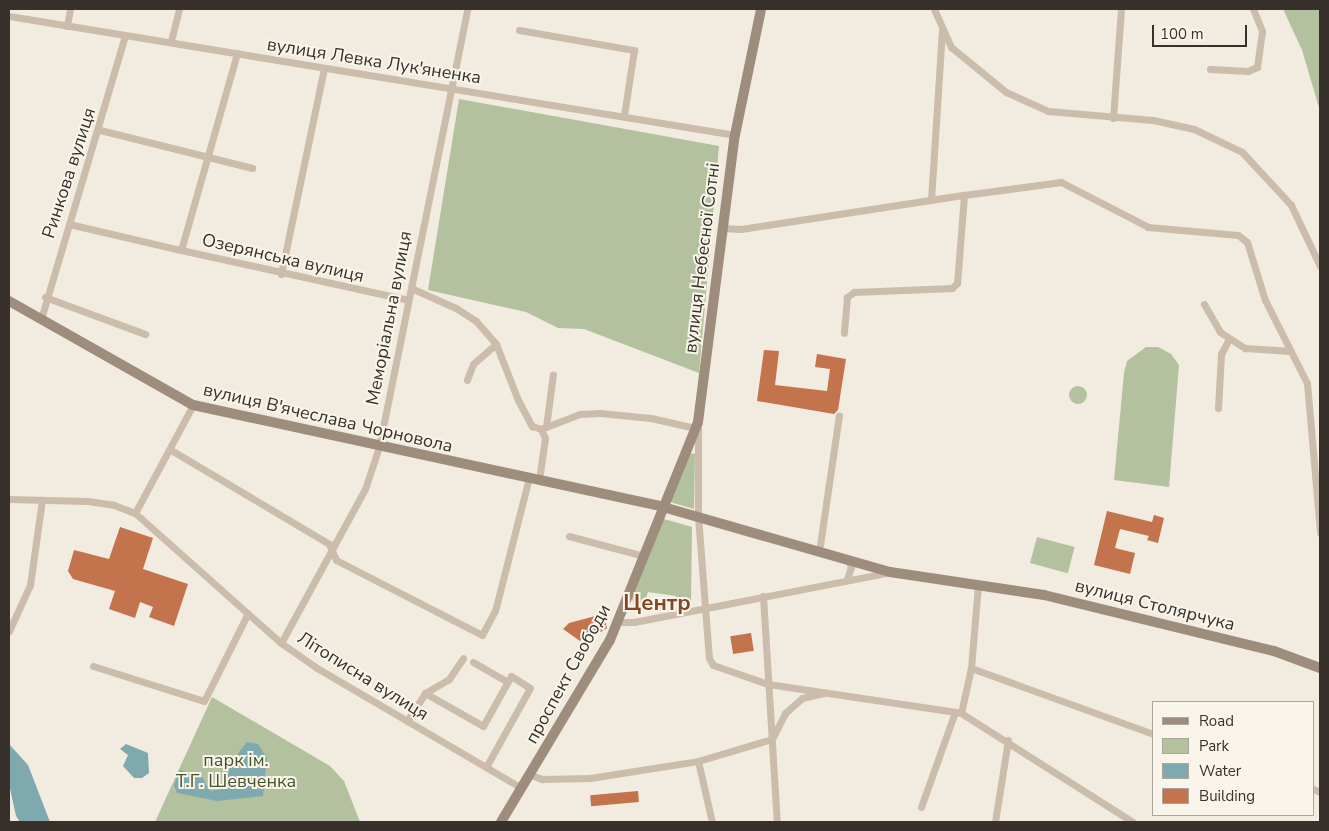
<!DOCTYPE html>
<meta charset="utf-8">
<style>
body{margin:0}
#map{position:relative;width:1329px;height:831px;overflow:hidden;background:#f2ebdf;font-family:"Nunito Sans",sans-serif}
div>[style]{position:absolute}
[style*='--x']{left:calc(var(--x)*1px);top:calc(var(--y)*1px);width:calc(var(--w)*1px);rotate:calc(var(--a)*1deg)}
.green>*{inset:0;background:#b3c19f;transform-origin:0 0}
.round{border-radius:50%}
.water>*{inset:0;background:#7ea9af}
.building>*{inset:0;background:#c3744c;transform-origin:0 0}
.street>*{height:7px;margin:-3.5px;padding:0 3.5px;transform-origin:3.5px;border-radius:3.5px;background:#cbbcab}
.secondary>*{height:10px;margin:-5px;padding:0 5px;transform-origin:5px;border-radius:5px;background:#9e8c7c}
span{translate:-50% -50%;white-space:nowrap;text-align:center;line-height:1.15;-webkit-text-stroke:4px #faf5eb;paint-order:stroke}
.street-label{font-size:18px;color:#38302a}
.park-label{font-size:18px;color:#44562e}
.district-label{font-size:22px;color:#864524;font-weight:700}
.frame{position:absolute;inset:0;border:10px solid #38302a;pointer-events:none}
.legend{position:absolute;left:1152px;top:701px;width:162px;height:115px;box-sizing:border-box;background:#faf5eb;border:1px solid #aca69e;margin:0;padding:6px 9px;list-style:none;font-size:15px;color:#38302a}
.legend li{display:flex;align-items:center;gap:10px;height:25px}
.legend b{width:25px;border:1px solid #aca69e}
.scale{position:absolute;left:1152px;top:25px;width:95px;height:22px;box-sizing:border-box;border:2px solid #38302a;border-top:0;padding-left:6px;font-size:15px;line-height:18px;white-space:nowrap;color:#38302a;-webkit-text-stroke:4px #faf5eb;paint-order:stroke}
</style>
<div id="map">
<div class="green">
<div style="clip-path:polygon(1283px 9px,1320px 9px,1320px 111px,1302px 50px)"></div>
<div style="clip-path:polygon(459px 99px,719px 146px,699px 373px,584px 329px,558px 328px,526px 312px,428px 290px)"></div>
<div style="clip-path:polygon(1146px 347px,1158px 347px,1171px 354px,1179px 365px,1169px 487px,1114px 480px,1124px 373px,1127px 361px)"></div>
<div class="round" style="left:1069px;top:386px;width:18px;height:18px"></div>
<div style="clip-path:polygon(689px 453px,695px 454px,694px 509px,670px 502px)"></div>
<div style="clip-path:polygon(664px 519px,692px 527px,691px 602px,680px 605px,676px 596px,648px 592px,645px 602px,634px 605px,632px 598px)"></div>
<div style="left:1037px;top:537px;width:39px;height:27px;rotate:15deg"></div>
<div style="clip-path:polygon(212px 697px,330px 766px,344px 781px,360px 822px,155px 822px)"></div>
</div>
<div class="water">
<div style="clip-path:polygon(247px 742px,258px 744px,267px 758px,263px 796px,217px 801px,177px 793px,174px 785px,180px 770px,202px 777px,210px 791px,223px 789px,232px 761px)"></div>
<div style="clip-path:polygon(9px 744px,28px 765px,50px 822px,20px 822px,16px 816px,9px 784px)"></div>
<div style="clip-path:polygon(126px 744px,148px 753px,149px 773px,142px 778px,134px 778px,123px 766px,128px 755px,120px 749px)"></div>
</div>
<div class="building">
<div style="clip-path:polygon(764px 350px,779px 351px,775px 385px,827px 391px,830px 369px,815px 367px,817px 354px,846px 359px,838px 410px,834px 414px,757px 401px)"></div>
<div style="clip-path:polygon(1107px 511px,1152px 522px,1154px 515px,1164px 518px,1158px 543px,1147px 540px,1149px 536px,1120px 529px,1115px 548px,1135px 553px,1130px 574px,1094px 565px)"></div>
<div style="clip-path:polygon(120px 527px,153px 538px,143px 569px,188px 584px,174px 626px,149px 617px,153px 607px,140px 602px,135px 618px,109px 609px,115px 591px,73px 579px,68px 571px,74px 550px,109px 559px)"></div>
<div style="clip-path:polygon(603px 614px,607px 628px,592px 637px,587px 634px,580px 641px,563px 629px,569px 623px)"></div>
<div style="left:751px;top:633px;width:18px;height:21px;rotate:81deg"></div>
<div style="left:638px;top:791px;width:11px;height:48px;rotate:85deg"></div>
</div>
<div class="street">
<div style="--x:934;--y:9;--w:42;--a:65.9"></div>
<div style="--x:951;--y:47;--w:71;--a:39.3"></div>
<div style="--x:1006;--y:92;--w:46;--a:24.3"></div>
<div style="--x:1048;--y:111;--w:105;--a:4.9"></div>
<div style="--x:1153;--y:120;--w:42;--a:12.4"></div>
<div style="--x:1194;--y:129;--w:53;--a:25.6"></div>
<div style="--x:1242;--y:152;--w:72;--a:47.2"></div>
<div style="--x:1291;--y:205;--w:68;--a:64.6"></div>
<div style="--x:9;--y:16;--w:736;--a:9.31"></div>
<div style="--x:67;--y:26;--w:17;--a:-80"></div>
<div style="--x:519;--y:30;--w:117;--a:9.9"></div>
<div style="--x:634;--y:50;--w:66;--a:98.7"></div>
<div style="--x:171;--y:41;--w:33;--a:-76"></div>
<div style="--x:1210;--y:69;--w:38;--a:3"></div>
<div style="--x:1248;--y:71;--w:10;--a:-24"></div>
<div style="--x:1257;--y:67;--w:36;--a:-82"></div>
<div style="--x:1262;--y:31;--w:24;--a:-112"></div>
<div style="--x:1113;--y:118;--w:109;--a:-85.8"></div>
<div style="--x:100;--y:130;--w:157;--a:14"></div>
<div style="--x:964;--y:195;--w:98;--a:-7.6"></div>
<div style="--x:1061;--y:182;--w:98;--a:27.3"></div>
<div style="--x:1148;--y:227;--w:90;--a:5.1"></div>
<div style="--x:1238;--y:235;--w:11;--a:38"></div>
<div style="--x:1247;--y:242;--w:61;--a:72.8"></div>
<div style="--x:1265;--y:300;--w:93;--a:63.2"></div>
<div style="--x:1307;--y:383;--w:150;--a:85"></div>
<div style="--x:931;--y:200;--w:171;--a:-86.3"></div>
<div style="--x:69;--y:224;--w:115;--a:13.1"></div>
<div style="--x:181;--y:250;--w:205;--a:-74.1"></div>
<div style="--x:722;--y:228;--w:19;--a:3"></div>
<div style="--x:741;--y:229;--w:226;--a:-8.7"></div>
<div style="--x:964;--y:195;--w:88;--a:94.5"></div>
<div style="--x:957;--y:283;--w:7;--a:135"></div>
<div style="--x:952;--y:288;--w:98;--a:177.7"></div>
<div style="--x:854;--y:292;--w:9;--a:144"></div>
<div style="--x:847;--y:297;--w:36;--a:95"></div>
<div style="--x:181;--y:250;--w:233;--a:12.4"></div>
<div style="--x:281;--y:274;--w:209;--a:-78.2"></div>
<div style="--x:411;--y:288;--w:49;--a:24"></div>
<div style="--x:456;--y:308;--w:24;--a:33"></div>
<div style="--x:476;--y:321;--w:30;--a:49"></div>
<div style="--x:496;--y:344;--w:30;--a:139"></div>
<div style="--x:473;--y:364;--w:17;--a:111"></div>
<div style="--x:45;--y:297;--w:107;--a:20.3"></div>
<div style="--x:1204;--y:304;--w:32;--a:60"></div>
<div style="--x:1220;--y:332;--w:30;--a:33"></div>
<div style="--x:1245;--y:348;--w:45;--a:3.8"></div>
<div style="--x:41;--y:319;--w:295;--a:-73.5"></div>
<div style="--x:496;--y:344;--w:60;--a:68.6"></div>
<div style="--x:518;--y:400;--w:30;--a:62"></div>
<div style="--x:532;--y:426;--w:9;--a:18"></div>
<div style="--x:541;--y:429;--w:5;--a:-22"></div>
<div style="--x:546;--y:427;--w:53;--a:-82.5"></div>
<div style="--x:1218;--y:408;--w:54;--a:-86.8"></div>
<div style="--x:1221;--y:354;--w:17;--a:-62"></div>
<div style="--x:546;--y:427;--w:36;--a:-21"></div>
<div style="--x:580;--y:414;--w:20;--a:-3"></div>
<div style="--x:600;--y:413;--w:51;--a:5.6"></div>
<div style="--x:651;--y:418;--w:45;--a:12.8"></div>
<div style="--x:698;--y:428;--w:88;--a:90"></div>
<div style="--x:698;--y:516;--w:142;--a:85.6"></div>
<div style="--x:709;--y:658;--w:8;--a:60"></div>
<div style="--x:713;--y:665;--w:58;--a:19.1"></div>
<div style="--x:768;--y:684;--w:195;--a:8.5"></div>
<div style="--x:961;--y:713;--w:204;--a:32.4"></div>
<div style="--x:171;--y:450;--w:184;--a:30.7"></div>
<div style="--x:329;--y:544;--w:17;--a:66"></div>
<div style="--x:336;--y:560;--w:164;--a:27.2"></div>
<div style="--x:482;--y:635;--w:27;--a:-62"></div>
<div style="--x:495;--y:611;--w:137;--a:-75.7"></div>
<div style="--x:539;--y:480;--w:42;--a:-81.9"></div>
<div style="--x:545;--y:438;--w:10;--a:-114"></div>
<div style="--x:9;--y:499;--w:78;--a:1.5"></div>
<div style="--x:87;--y:501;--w:27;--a:8"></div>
<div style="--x:114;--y:505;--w:22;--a:21"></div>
<div style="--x:135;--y:513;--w:195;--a:41.7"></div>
<div style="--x:281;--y:643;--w:44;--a:34.8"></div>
<div style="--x:317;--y:668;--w:235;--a:30.4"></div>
<div style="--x:135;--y:513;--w:123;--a:-61.8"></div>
<div style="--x:569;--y:536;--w:78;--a:14.9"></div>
<div style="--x:819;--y:552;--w:138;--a:-81.7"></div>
<div style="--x:847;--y:579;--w:13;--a:-72"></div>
<div style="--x:851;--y:567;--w:8;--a:-113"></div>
<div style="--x:763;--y:596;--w:226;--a:86.5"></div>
<div style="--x:618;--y:622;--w:16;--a:0"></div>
<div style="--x:634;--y:622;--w:256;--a:-11"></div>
<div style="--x:9;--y:631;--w:51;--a:-65.5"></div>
<div style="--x:30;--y:585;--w:86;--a:-82"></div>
<div style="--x:281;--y:643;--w:175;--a:-61.4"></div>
<div style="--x:365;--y:489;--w:44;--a:-71.6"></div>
<div style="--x:379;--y:447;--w:447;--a:-78.6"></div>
<div style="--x:473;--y:662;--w:39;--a:30"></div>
<div style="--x:93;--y:666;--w:116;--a:17.5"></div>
<div style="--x:204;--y:701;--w:98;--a:-63.4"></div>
<div style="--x:971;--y:668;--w:194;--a:19.9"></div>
<div style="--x:425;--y:693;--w:67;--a:29.6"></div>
<div style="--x:483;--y:726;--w:57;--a:-60.8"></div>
<div style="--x:511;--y:676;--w:22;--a:32"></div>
<div style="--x:530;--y:688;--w:90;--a:119.1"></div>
<div style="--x:961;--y:713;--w:46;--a:-77.5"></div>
<div style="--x:971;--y:668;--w:83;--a:-85.2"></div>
<div style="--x:407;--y:721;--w:33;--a:-57"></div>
<div style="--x:425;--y:693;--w:28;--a:-30"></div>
<div style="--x:449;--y:679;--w:25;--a:-56"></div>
<div style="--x:698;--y:761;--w:63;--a:77.1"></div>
<div style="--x:531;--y:775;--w:12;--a:20"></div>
<div style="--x:542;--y:779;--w:48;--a:-1.2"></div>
<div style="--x:590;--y:778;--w:109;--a:-8.9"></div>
<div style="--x:698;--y:761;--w:77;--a:-16.6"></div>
<div style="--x:772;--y:739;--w:29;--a:-63"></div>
<div style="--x:785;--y:713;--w:23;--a:-41"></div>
<div style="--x:802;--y:698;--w:22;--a:-13"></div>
<div style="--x:1313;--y:789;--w:8;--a:23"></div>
<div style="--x:921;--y:807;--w:101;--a:-70.3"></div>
<div style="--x:995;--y:822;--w:83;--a:-81"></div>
</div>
<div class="secondary">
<div style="--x:9;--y:301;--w:211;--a:29.5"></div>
<div style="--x:193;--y:405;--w:481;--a:12.2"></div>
<div style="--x:663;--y:507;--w:236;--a:16"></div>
<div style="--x:890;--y:572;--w:156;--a:8.5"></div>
<div style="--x:1044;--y:595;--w:237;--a:13.7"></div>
<div style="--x:1274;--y:651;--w:49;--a:20.3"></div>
<div style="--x:501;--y:822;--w:212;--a:-59.1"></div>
<div style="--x:610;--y:640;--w:235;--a:-68"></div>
<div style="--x:698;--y:422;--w:289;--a:-82.7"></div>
<div style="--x:735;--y:135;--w:129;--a:-78.3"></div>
</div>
<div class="street-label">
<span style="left:374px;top:61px;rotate:9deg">вулиця Левка Лук'яненка</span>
<span style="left:69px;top:173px;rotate:-72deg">Ринкова вулиця</span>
<span style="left:283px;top:258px;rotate:13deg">Озерянська вулиця</span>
<span style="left:702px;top:258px;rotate:-83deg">вулиця Небесної Сотні</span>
<span style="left:389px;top:318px;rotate:-79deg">Меморіальна вулиця</span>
<span style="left:328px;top:418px;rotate:13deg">вулиця В'ячеслава Чорновола</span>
<span style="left:1155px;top:605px;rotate:14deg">вулиця Столярчука</span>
<span style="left:568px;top:674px;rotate:-61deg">проспект Свободи</span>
<span style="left:363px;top:676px;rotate:32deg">Літописна вулиця</span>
</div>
<div class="park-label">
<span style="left:236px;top:771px">парк ім.<br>Т.Г. Шевченка</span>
</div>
<div class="district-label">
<span style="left:657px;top:604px">Центр</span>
</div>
<div class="frame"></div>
<ul class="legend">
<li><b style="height:6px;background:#9e8c7c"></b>Road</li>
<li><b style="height:14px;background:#b3c19f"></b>Park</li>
<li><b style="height:14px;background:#7ea9af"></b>Water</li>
<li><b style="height:14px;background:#c3744c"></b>Building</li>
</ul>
<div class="scale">100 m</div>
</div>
